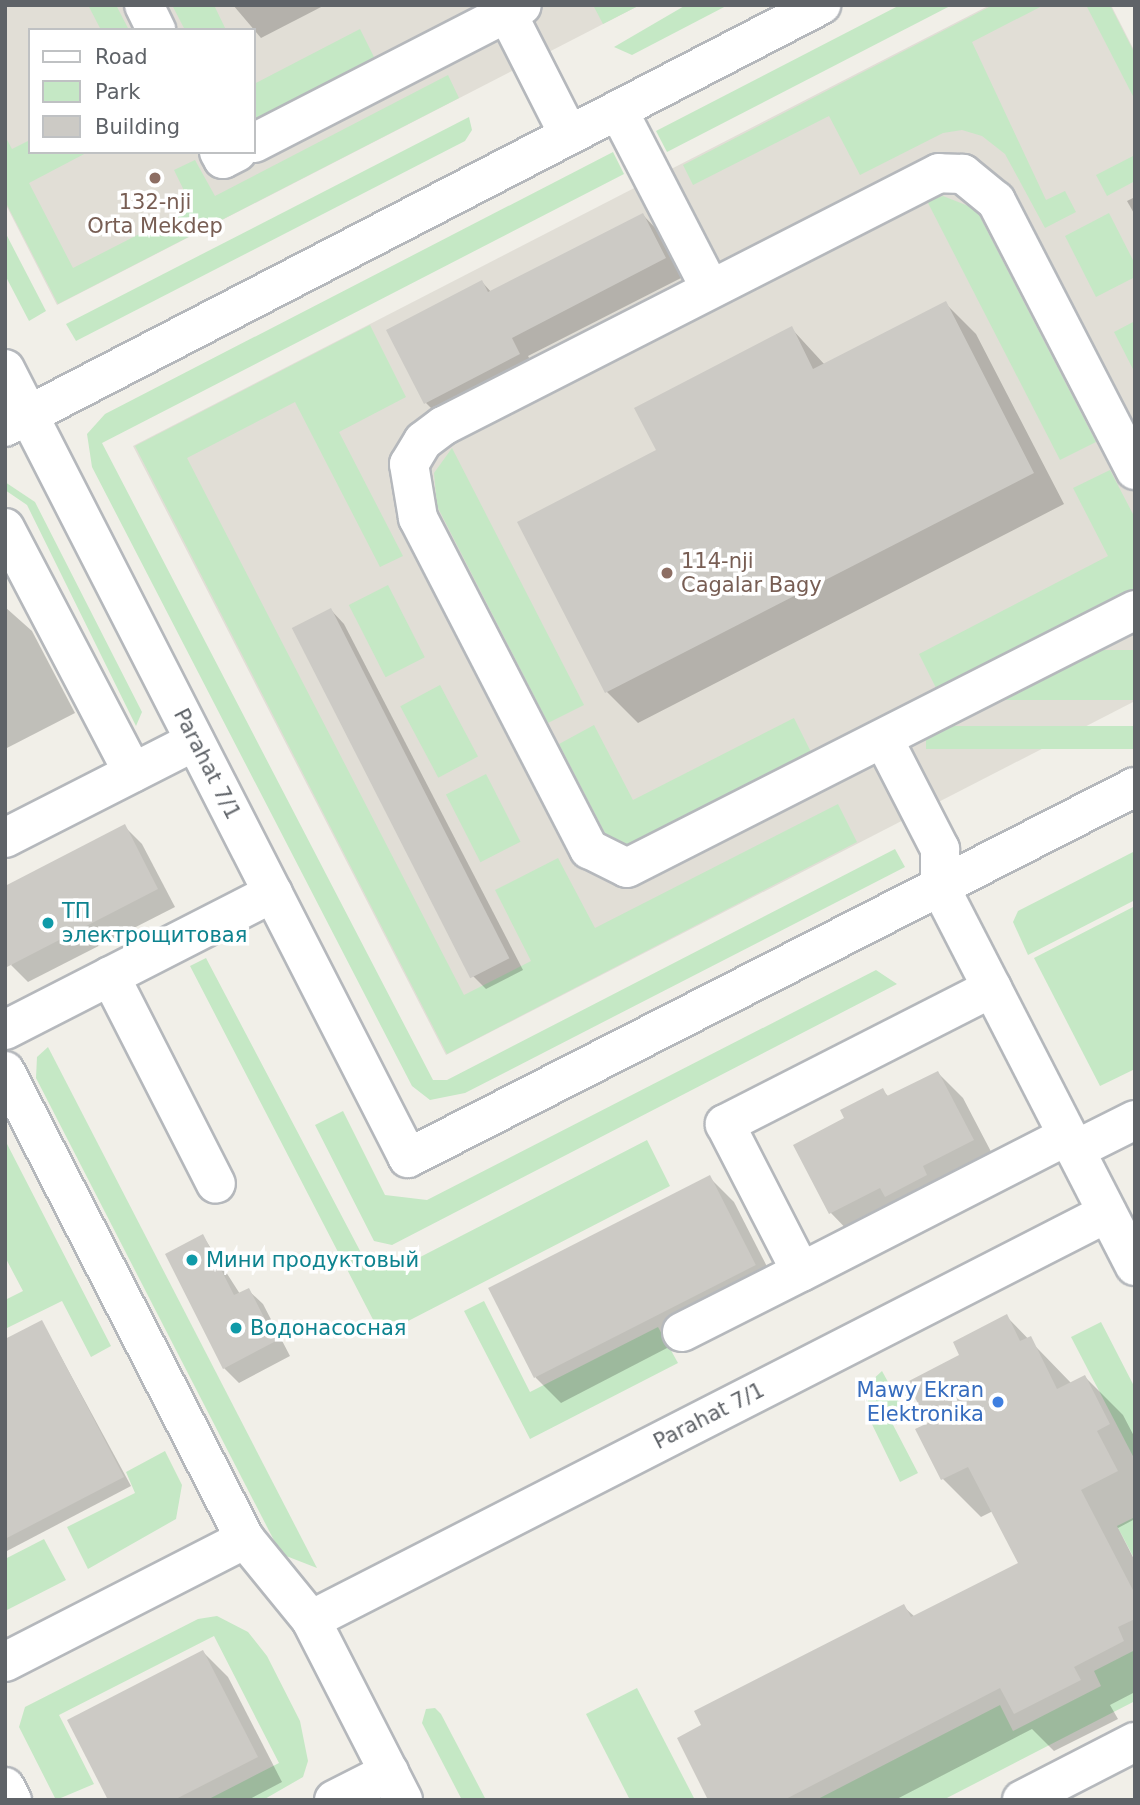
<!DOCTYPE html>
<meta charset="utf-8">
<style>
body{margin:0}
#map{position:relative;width:1140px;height:1805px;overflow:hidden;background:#f1efe8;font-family:"DejaVu Sans",sans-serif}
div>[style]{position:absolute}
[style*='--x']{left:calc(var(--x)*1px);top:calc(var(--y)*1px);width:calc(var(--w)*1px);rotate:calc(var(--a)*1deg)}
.education>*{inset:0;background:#e1ded6}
.green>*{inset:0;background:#c5e8c5;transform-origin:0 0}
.shadow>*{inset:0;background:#0003}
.building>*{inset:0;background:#cccac5;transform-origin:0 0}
.roads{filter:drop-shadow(2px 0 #b5b8bc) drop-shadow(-2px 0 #b5b8bc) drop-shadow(0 2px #b5b8bc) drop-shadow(0 -2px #b5b8bc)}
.minor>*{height:38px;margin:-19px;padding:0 19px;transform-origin:19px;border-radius:19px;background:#fff}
.dots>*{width:19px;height:19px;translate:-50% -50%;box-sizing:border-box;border:4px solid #fff;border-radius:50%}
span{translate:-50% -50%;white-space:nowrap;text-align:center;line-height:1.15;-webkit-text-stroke:7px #fff;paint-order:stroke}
.education-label{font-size:21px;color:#785e54}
.left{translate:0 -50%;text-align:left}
.street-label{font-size:21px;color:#5f6368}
.culture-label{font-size:21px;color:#0d838f}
.shop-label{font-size:21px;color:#366cbe}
.right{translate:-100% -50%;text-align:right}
.frame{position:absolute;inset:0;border:7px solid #5f6368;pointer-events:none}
.legend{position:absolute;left:28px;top:28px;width:228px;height:126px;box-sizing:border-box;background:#fff;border:2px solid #bfc1c3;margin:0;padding:9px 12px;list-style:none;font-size:21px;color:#5f6368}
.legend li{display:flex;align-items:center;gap:14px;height:35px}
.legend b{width:35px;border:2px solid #bfc1c3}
</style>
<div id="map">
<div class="education">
<div style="clip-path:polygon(evenodd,5px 5px,640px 5px,57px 305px,5px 203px,5px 5px,30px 30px,254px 30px,254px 152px,30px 152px,30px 30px)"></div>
<div style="clip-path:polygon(990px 5px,1111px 5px,1135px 52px,1135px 701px,446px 1055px,133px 446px)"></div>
</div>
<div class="green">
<div style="clip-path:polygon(88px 5px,116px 5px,129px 30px,101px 30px)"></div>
<div style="clip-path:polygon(172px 5px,214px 5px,226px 30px,185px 30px)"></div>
<div style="clip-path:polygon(593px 5px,640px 5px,603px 24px)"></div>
<div style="clip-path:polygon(686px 5px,728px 5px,632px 55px,614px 47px)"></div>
<div style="clip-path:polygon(900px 5px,952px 5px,667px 152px,656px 131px)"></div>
<div style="clip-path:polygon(993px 5px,1044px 5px,972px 42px,1046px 200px,1065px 191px,1076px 212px,1045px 228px,1005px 154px,982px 136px,962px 130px,943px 133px,860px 175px,829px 116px,693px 185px,683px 165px)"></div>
<div style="clip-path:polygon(1086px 5px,1110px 5px,1135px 54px,1135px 100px)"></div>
<div style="clip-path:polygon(360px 29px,375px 59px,254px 121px,254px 84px)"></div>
<div style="clip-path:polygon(448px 75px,459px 98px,58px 304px,5px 201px,5px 136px,12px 149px,30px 140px,30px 152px,88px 152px,29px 183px,73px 268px,192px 207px,174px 170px,195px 160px,215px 196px)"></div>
<div style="clip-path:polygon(469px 117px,472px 130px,465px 141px,76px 341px,66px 324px)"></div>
<div style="clip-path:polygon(613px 152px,624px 174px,102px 443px,433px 1080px,447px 1080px,895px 849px,905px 867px,465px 1093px,430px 1100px,412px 1086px,92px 467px,87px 434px,105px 414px)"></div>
<div style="clip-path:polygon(1135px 155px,1135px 181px,1107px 196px,1096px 175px)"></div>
<div style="clip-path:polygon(943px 196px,976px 209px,1096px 442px,1060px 460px,927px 201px)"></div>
<div style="clip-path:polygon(1109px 213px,1135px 264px,1135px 277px,1096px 297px,1065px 236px)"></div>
<div style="clip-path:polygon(5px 232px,46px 311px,29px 321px,5px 275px)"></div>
<div style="clip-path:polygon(1135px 321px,1135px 373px,1114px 332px)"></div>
<div style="clip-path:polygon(370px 325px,406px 397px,339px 432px,403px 556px,380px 567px,295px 402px,187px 458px,464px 995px,531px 961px,495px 890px,558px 858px,595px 928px,838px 804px,857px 842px,447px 1054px,135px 446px)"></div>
<div style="clip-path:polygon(452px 448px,584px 705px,548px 723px,437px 506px,434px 473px)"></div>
<div style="clip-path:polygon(1110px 470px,1135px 518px,1135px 588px,937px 690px,919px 654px,1108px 556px,1073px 488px)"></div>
<div style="clip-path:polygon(5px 482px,35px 502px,142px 712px,136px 726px,27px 505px,5px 490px)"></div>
<div style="left:388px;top:585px;width:81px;height:44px;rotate:63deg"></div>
<div style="left:1135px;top:650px;width:50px;height:195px;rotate:90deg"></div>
<div style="left:440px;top:685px;width:81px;height:45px;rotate:62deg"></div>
<div style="clip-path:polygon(794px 718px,812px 754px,626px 848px,609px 841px,559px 744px,594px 725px,633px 800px)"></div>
<div style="left:1135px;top:726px;width:23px;height:209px;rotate:90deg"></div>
<div style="left:486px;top:774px;width:76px;height:45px;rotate:63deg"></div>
<div style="clip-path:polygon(1135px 851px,1135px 900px,1028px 955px,1013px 922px,1018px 911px)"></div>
<div style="clip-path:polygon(1135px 906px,1135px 1069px,1100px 1086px,1034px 958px)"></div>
<div style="clip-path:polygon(206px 958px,368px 1266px,395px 1270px,647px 1140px,670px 1186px,381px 1335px,190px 966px)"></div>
<div style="clip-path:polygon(876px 970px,897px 984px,392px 1245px,374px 1241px,315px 1125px,343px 1111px,385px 1195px,427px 1200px)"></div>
<div style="clip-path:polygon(48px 1047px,317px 1568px,281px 1554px,36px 1078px,37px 1057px)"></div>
<div style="clip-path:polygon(5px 1140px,111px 1346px,91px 1357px,62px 1301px,5px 1329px,5px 1300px,23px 1291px,5px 1257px)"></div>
<div style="clip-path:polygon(484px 1301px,530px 1392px,658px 1327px,678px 1363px,530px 1439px,464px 1311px)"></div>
<div style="clip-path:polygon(1101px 1322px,1135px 1388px,1135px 1460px,1071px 1337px)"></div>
<div style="clip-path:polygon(882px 1371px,905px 1413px,891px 1421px,918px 1473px,900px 1482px,867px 1414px,869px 1383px)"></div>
<div style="clip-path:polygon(165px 1451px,182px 1485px,176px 1519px,88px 1569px,67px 1527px,135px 1493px,126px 1472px)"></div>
<div style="clip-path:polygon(1135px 1517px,1135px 1560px,1117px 1526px)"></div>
<div style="clip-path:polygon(44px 1539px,66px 1580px,5px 1611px,5px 1559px)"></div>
<div style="clip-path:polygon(217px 1616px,248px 1632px,267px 1656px,300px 1721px,308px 1761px,303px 1777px,263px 1800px,207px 1800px,279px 1763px,214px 1636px,59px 1715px,94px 1784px,56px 1800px,19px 1727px,25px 1707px,198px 1619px)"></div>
<div style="clip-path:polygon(1135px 1650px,1135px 1701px,943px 1800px,816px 1800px,1000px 1705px,1013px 1731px,1101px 1686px,1094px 1671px)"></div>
<div style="clip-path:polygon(637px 1688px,695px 1800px,630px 1800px,586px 1714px)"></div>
<div style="clip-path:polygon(435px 1708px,441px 1714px,486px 1800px,462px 1800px,422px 1723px,426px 1709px)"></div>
</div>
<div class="shadow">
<div style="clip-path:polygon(233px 5px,325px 5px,261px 38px)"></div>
<div style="clip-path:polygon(1135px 197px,1135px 215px,1127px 201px)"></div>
<div style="clip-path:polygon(643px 215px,660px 233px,683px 277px,528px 356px,537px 372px,443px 420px,426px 403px,482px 282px,492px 293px)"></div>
<div style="clip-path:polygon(946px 304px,976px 334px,1064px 504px,638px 723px,607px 692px,519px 522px,658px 451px,791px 328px,825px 365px)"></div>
<div style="clip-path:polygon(5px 607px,32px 631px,75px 713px,5px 749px)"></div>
<div style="clip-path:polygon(331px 610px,344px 624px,523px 970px,486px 989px,473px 976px)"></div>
<div style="clip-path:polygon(124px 826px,142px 844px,175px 907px,28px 982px,11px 965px)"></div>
<div style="clip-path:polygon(938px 1073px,963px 1098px,998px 1165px,856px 1239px,831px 1213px,795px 1145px,847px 1119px,882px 1090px,889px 1097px)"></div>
<div style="clip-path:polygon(709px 1177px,734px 1202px,779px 1290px,561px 1403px,536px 1378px,490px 1289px)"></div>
<div style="clip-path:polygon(203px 1236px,240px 1294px,248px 1290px,263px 1304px,290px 1356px,239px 1383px,224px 1368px)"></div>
<div style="clip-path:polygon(1006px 1316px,1072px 1384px,1085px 1377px,1123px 1415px,1135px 1438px,1135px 1519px,1118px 1528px,1135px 1561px,1135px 1692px,1110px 1705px,1118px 1719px,1054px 1751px,1032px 1729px,895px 1800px,710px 1800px,903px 1606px,915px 1617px,1021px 1563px,993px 1511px,981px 1517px,943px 1479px,930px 1424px,962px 1356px)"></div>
<div style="clip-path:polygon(42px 1322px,131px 1486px,5px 1552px,5px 1341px)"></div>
<div style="clip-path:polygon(203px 1652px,228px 1677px,282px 1782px,248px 1800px,110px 1800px)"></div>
</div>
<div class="building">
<div style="clip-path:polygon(643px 213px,666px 258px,512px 338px,520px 354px,424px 404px,386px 330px,482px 280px,488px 292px)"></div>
<div style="clip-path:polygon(946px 301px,1034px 473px,605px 693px,517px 522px,656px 450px,634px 408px,792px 326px,813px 369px)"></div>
<div style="left:331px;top:608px;width:393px;height:44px;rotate:63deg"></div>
<div style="clip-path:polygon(125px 824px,158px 889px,5px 968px,5px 886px)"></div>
<div style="clip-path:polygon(938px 1071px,974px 1140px,923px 1166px,927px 1175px,885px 1197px,880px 1188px,829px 1214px,793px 1145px,844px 1118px,840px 1110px,883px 1088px,887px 1096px)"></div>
<div style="left:710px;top:1175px;width:101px;height:249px;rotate:63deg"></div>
<div style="clip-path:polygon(203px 1234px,234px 1295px,249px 1288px,276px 1341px,223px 1369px,165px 1254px)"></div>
<div style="clip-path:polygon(1007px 1314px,1020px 1341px,1031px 1336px,1057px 1389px,1085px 1375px,1110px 1424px,1097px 1431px,1118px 1471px,1081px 1490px,1135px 1594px,1135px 1619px,1118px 1627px,1124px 1641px,1074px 1667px,1081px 1680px,1014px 1714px,1000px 1688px,784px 1800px,708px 1800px,677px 1738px,701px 1725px,694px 1711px,904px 1604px,911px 1617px,1018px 1563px,968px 1467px,941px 1480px,915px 1429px,928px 1423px,907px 1382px,959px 1355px,953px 1342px)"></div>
<div style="clip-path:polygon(42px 1320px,124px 1477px,5px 1539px,5px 1339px)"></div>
<div style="clip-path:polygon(203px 1650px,258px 1757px,174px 1800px,108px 1800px,67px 1720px)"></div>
</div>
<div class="roads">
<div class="minor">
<div style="--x:144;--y:5;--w:28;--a:64"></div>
<div style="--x:507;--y:13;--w:137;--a:63.1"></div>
<div style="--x:618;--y:110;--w:200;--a:62.7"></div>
<div style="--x:254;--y:143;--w:301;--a:-27.2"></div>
<div style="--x:219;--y:152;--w:8;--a:60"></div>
<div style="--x:223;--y:159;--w:16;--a:-27"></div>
<div style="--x:5;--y:369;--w:886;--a:62.94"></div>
<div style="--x:408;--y:1158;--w:816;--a:-27.04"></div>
<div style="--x:5;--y:427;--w:919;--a:-27.35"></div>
<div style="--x:1135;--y:470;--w:303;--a:-117.3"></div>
<div style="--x:996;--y:201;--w:43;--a:-140.7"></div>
<div style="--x:963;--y:174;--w:24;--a:-178"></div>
<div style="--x:939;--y:173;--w:557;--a:152.97"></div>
<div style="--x:443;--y:426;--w:25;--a:143"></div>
<div style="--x:423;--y:441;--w:27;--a:121"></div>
<div style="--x:409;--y:464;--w:55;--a:80.5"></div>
<div style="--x:418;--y:518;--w:373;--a:62.7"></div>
<div style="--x:589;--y:849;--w:42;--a:26.6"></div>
<div style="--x:627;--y:868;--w:570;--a:-26.92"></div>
<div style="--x:5;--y:528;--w:276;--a:62.4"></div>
<div style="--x:884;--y:740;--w:123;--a:62.8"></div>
<div style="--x:940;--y:849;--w:38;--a:90"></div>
<div style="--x:940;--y:887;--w:426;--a:62.8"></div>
<div style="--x:5;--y:838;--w:213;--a:-27"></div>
<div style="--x:110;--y:976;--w:233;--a:63"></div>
<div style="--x:992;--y:988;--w:300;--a:153"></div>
<div style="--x:725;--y:1124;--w:166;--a:62.8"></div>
<div style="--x:801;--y:1272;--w:299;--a:-27.1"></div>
<div style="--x:5;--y:1030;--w:301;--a:-27.1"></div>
<div style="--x:5;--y:1071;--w:526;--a:62.85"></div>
<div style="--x:245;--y:1539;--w:104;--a:50.8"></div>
<div style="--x:311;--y:1620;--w:202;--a:62.9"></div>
<div style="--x:1075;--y:1150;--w:67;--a:-26.6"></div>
<div style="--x:682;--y:1332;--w:133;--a:-26.8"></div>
<div style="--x:311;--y:1620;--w:894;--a:-27.08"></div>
<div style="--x:5;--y:1662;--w:270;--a:-27.1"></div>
<div style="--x:5;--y:1787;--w:15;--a:62"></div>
<div style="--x:334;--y:1800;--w:62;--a:-27"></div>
<div style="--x:1022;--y:1800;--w:127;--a:-27.2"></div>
</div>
</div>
<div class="dots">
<div style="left:155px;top:178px;background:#8d6e63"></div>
<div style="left:667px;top:573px;background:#8d6e63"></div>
<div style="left:48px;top:923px;background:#0f9aa8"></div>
<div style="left:192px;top:1260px;background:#0f9aa8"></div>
<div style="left:236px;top:1328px;background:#0f9aa8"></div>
<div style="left:998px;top:1402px;background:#3f7fe0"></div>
</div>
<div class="education-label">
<span style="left:155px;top:214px">132-nji<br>Orta Mekdep</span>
<span class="left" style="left:681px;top:573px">114-nji<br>Cagalar Bagy</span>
</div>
<div class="street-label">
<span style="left:207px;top:764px;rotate:63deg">Parahat 7/1</span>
<span style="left:709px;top:1416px;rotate:-27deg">Parahat 7/1</span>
</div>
<div class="culture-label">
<span class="left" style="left:62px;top:923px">ТП<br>электрощитовая</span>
<span class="left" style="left:206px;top:1260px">Мини продуктовый</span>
<span class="left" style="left:250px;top:1328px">Водонасосная</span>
</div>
<div class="shop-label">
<span class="right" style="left:984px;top:1402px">Mawy Ekran<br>Elektronika</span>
</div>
<div class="frame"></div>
<ul class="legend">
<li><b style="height:9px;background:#fff"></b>Road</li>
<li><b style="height:19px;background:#c5e8c5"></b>Park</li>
<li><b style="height:19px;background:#cccac5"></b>Building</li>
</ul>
</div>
